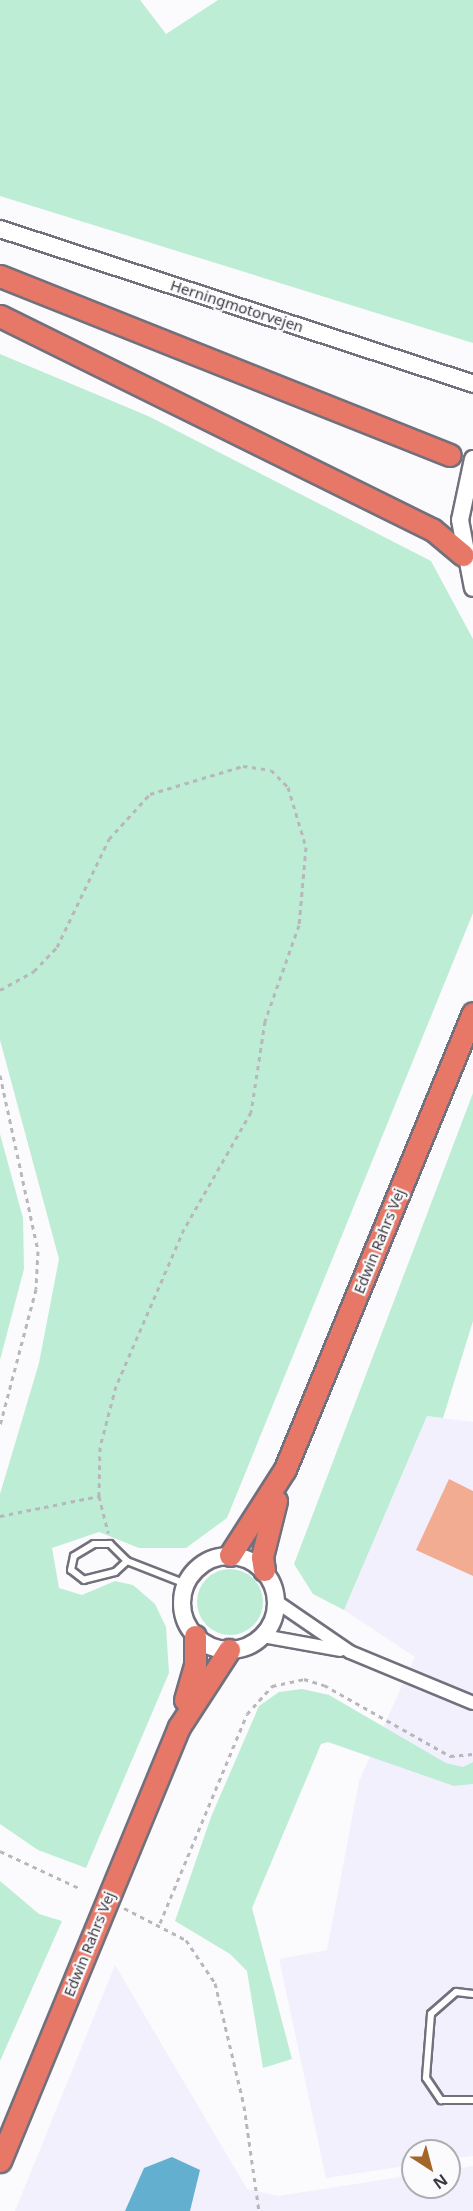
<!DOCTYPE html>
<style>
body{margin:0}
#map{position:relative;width:473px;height:2211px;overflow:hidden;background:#fbfafd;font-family:"Noto Sans",sans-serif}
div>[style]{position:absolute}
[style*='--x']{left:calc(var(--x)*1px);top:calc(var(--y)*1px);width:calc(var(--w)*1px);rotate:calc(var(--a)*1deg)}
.built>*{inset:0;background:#f3f0fe}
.green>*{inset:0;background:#beedd5}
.round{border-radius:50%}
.water>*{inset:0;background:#63afcf}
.building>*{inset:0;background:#f1ac92}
.path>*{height:3px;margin-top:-1.5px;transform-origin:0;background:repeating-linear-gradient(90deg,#b8b7bb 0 4.5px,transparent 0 9px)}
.roads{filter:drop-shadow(2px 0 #73707d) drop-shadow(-2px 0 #73707d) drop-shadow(0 2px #73707d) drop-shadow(0 -2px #73707d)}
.lane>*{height:6px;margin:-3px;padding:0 3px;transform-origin:3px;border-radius:3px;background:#fff}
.street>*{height:12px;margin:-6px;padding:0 6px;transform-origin:6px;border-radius:6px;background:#fff}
.secondary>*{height:16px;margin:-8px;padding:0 8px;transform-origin:8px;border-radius:8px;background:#fff}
.secondary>.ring{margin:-8px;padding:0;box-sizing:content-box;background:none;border:16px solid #fff;border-radius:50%}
.highway>*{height:21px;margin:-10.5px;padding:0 10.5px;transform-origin:10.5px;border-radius:10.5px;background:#e77767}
span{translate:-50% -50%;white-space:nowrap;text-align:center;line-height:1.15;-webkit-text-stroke:4.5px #fbfafd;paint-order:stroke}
.street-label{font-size:15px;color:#3b3a40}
.north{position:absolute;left:401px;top:2139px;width:60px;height:60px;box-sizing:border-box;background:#fbfafd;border:2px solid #aeadb1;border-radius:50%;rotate:144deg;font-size:16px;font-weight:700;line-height:24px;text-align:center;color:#3b3a40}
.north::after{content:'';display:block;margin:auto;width:21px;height:27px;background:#a36729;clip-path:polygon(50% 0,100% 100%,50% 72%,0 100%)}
</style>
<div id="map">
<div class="built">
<div style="clip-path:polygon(427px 1416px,473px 1422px,473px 2156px,449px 2159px,449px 2151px,413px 2151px,413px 2165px,326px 2178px,279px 1959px,327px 1950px,359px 1781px,415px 1657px,344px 1610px)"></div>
<div style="clip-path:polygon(115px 1965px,247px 2189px,278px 2196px,413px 2175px,413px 2187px,449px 2187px,449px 2170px,473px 2166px,473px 2211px,15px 2211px)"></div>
</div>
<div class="green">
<div style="clip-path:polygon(0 0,140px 0,166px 34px,218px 0,473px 0,473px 343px,0 196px)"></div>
<div style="clip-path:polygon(0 354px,148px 416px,431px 561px,473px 639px,473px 913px,227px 1518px,186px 1548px,139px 1548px,99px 1532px,52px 1548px,59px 1588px,82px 1595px,115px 1581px,133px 1585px,155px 1604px,166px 1627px,169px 1673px,86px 1868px,38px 1850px,0 1824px,0 1494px,39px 1363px,59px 1259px,0 1040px)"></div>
<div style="clip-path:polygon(473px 1093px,473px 1321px,443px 1418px,427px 1416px,344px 1610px,313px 1594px,294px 1564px)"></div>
<div style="clip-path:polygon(0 1134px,23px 1218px,24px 1269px,0 1360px)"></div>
<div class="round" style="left:197px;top:1569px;width:66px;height:66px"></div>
<div style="clip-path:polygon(302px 1689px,329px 1695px,446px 1763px,463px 1767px,473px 1762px,473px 1784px,454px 1786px,328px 1742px,321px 1744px,252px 1908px,292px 2059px,263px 2068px,247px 1971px,230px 1954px,175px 1921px,211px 1817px,259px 1706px,279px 1692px)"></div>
<div style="clip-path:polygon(0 1881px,39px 1914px,62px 1921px,0 2061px)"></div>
</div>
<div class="water">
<div style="clip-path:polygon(172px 2157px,200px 2170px,190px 2211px,125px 2211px,144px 2168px)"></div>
</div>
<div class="building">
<div style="clip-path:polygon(449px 1479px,473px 1491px,473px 1576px,416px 1550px)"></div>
</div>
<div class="path">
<div style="--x:0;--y:990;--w:39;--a:-29"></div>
<div style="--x:34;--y:971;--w:33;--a:-46"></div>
<div style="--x:57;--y:947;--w:120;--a:-64.3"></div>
<div style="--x:109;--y:839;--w:61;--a:-47.7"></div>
<div style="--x:150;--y:794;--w:97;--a:-16.8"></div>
<div style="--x:243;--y:766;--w:28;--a:8"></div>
<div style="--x:271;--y:770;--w:24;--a:45"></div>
<div style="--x:288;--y:787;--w:63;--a:73.3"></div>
<div style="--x:306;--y:847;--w:78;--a:95.1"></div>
<div style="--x:299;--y:925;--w:102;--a:109.5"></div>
<div style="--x:265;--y:1021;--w:92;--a:98.7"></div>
<div style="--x:251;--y:1112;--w:135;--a:119.8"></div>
<div style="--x:184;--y:1229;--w:171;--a:113.4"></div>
<div style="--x:116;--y:1386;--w:63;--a:104.7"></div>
<div style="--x:100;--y:1447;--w:49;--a:91.2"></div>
<div style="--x:99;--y:1496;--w:38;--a:76"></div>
<div style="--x:0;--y:1075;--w:180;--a:77.8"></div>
<div style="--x:38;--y:1251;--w:38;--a:93"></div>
<div style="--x:36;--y:1289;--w:141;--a:104.8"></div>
<div style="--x:0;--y:1516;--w:101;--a:-11.4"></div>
<div style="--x:0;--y:1851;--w:89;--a:25.1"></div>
<div style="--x:124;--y:1908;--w:70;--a:27.3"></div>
<div style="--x:186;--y:1940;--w:52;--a:56"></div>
<div style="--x:215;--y:1983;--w:126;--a:76.7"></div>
<div style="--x:244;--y:2106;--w:106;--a:81.9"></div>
<div style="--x:160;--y:1923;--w:226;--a:-67.4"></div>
<div style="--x:247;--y:1714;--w:38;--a:-48"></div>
<div style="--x:272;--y:1686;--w:33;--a:-12"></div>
<div style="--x:304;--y:1679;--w:21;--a:17"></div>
<div style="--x:324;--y:1685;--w:145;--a:29.4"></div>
<div style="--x:450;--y:1756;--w:23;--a:-5"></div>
</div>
<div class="roads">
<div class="lane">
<div style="--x:127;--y:1561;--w:16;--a:137"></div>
<div style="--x:115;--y:1572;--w:32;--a:166"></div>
<div style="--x:84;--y:1580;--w:16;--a:-142"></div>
<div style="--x:71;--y:1570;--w:14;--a:-78"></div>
<div style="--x:74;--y:1556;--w:23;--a:-31"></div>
<div style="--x:94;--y:1544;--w:16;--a:0"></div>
<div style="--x:110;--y:1544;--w:24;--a:45"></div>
<div style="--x:127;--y:1561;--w:63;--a:21.3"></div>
<div style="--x:473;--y:1994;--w:17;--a:-173"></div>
<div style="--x:456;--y:1992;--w:33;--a:139"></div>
<div style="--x:431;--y:2014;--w:64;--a:94.5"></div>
<div style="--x:426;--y:2078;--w:27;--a:56"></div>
<div style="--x:441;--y:2100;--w:32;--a:0"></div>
</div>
<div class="street">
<div style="--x:277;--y:1602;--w:88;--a:34.4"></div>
<div style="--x:350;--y:1652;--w:133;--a:22.5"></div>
<div style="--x:263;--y:1636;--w:78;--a:10.3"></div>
</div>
<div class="secondary">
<div style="--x:0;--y:229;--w:498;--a:18.1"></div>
<div style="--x:473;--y:459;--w:62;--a:102"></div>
<div style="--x:460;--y:520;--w:69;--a:79.2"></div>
<div class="ring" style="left:182px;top:1556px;width:78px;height:78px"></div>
</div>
<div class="highway">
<div style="--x:0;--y:276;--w:484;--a:21.7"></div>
<div style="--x:0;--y:316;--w:483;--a:26.3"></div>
<div style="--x:433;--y:530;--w:39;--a:40"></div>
<div style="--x:230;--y:1555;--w:102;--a:-57.4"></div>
<div style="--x:285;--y:1469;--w:493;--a:-67.6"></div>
<div style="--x:264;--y:1570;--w:13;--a:-99"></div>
<div style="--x:262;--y:1557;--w:58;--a:-76"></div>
<div style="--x:185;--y:1700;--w:36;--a:-74"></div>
<div style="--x:195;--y:1665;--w:29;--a:-90"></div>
<div style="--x:0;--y:2161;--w:469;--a:-67.6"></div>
<div style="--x:179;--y:1727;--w:92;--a:-57"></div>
</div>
</div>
<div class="street-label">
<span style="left:237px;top:306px;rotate:18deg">Herningmotorvejen</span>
<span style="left:379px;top:1241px;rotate:-68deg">Edwin Rahrs Vej</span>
<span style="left:89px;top:1944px;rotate:-68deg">Edwin Rahrs Vej</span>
</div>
<div class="north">N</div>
</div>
